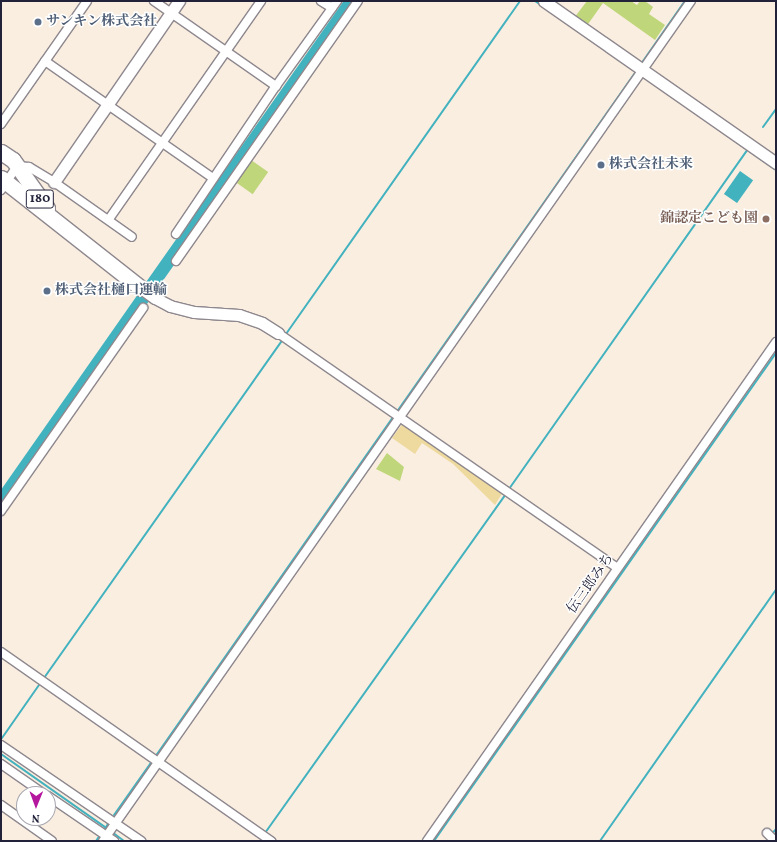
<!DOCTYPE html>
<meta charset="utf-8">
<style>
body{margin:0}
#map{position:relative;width:777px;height:842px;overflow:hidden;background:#faeee1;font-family:Vollkorn,"Noto Serif JP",serif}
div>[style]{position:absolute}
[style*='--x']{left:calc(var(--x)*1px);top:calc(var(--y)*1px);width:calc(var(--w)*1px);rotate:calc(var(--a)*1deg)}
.green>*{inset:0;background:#c0d67a;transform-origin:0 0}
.sand>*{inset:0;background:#eeda9e}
.water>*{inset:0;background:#43b2bf;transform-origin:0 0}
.stream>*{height:2px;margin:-1px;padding:0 1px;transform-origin:1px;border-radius:1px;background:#43b2bf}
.river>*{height:13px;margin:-6.5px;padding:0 6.5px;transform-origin:6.5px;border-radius:6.5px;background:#43b2bf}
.roads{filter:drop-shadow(1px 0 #8e888e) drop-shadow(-1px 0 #8e888e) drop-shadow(0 1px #8e888e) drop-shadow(0 -1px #8e888e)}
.street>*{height:8px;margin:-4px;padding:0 4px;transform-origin:4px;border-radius:4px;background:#fff}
.secondary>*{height:11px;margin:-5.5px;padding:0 5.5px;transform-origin:5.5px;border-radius:5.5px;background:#fff}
.highway>*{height:15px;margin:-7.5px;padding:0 7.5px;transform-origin:7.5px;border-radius:7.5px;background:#fff}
.dots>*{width:11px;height:11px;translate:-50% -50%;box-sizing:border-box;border:2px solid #fff;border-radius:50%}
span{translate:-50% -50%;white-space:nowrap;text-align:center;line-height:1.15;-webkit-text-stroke:3px #fff;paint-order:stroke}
.shield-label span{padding:1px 3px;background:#fff;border:1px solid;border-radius:3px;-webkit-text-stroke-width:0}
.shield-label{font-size:13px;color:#22223b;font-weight:700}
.service-label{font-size:14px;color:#4e5e75;font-weight:700}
.left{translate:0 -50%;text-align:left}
.education-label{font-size:14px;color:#785e54;font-weight:700}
.right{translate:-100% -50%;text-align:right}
.street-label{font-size:14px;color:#22223b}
.frame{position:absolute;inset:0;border:2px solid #22223b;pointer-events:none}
.north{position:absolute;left:16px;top:786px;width:40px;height:40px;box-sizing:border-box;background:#fff;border:1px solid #a7a7b1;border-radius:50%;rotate:181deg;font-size:11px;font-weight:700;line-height:16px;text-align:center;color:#22223b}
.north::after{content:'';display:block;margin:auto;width:14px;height:18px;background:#b5179e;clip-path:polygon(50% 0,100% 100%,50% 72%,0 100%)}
</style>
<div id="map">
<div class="green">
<div style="clip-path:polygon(587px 1px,631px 1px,637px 5px,640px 1px,645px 1px,653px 7px,649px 14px,665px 25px,655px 40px,603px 3px,586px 27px,574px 18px)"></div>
<div style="left:251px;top:160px;width:21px;height:27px;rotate:35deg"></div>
<div style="clip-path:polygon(387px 453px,404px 467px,400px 481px,376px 469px)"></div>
</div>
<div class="sand">
<div style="clip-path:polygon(403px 423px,503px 492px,495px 505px,453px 464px,422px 443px,415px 454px,392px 438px)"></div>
</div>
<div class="water">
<div style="left:740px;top:171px;width:16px;height:28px;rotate:35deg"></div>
</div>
<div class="stream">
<div style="--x:535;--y:1;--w:7;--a:34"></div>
<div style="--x:641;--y:64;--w:77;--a:-55.1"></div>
<div style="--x:708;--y:122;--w:83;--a:35.2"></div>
<div style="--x:763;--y:127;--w:22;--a:-54"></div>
<div style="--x:286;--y:334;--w:407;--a:-54.9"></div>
<div style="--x:396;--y:413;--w:418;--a:-54.9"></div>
<div style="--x:509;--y:489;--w:416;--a:-54.9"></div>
<div style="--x:44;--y:678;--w:415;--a:-54.8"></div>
<div style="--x:2;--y:738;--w:68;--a:-55.1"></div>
<div style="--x:1;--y:754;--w:132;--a:35.1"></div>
<div style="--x:155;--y:757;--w:416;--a:-55"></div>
<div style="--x:114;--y:815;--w:67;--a:-54.7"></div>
<div style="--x:103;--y:832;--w:9;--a:-58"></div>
<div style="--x:112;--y:832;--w:15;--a:37"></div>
<div style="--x:265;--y:833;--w:416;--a:-54.6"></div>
<div style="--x:771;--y:835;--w:8;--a:-50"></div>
<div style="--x:96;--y:841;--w:7;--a:-56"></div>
<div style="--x:434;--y:841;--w:596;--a:-54.98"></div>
<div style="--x:600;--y:841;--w:307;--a:-55"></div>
</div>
<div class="river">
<div style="--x:149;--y:288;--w:351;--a:-54.9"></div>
<div style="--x:1;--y:500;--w:248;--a:-55"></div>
</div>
<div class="roads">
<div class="street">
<div style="--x:154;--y:1;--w:149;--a:34.9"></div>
<div style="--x:321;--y:1;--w:13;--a:32"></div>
<div style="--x:45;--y:61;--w:205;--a:34.9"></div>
<div style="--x:1;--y:124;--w:150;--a:-55"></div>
<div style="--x:1;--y:190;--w:29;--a:-56"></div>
<div style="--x:17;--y:166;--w:12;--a:5"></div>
<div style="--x:29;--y:167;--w:29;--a:31"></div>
<div style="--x:54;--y:182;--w:95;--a:35.2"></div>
<div style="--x:109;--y:219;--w:266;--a:-55.1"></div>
<div style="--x:176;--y:234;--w:179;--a:-56"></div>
<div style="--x:276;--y:86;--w:105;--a:-54.3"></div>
<div style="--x:176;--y:261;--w:317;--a:-55"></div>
<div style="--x:278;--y:333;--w:412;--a:34.7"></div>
<div style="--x:1;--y:511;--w:248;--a:-55"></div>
<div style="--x:1;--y:652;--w:330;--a:35"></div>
<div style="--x:1;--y:745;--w:170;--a:34.4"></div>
<div style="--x:1;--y:764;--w:52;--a:34.9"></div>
<div style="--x:48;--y:796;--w:80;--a:34.3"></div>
<div style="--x:1;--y:805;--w:62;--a:35.2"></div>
<div style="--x:767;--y:833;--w:11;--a:45"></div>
<div style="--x:103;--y:841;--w:1025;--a:-55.01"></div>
<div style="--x:427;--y:841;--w:609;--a:-55.03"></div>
</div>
<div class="secondary">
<div style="--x:544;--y:1;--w:283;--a:34.9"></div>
<div style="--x:54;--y:182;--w:220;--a:-55.4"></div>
<div style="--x:141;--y:288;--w:17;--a:36"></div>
<div style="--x:155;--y:298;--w:17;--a:28"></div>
<div style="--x:170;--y:306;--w:25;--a:14"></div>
<div style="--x:194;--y:312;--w:45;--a:3.8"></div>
<div style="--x:239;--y:315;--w:24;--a:19"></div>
<div style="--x:262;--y:323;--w:19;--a:32"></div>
</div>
<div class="highway">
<div style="--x:1;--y:152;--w:14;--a:34"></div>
<div style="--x:13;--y:160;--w:59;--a:54.7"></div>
<div style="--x:1;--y:178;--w:178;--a:38.2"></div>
</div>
</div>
<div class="dots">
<div style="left:38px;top:22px;background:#5c6f8a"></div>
<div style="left:601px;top:165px;background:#5c6f8a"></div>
<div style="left:766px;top:219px;background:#8d6e63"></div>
<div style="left:47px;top:291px;background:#5c6f8a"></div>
</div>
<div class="shield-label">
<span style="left:40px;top:199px">180</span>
</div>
<div class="service-label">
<span class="left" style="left:46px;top:22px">サンキン株式会社</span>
<span class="left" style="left:609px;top:165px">株式会社未来</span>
<span class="left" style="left:55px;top:291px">株式会社樋口運輸</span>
</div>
<div class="education-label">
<span class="right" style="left:758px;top:219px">錦認定こども園</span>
</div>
<div class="street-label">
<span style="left:591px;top:584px;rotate:-55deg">伝三郎みち</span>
</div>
<div class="frame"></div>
<div class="north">N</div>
</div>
